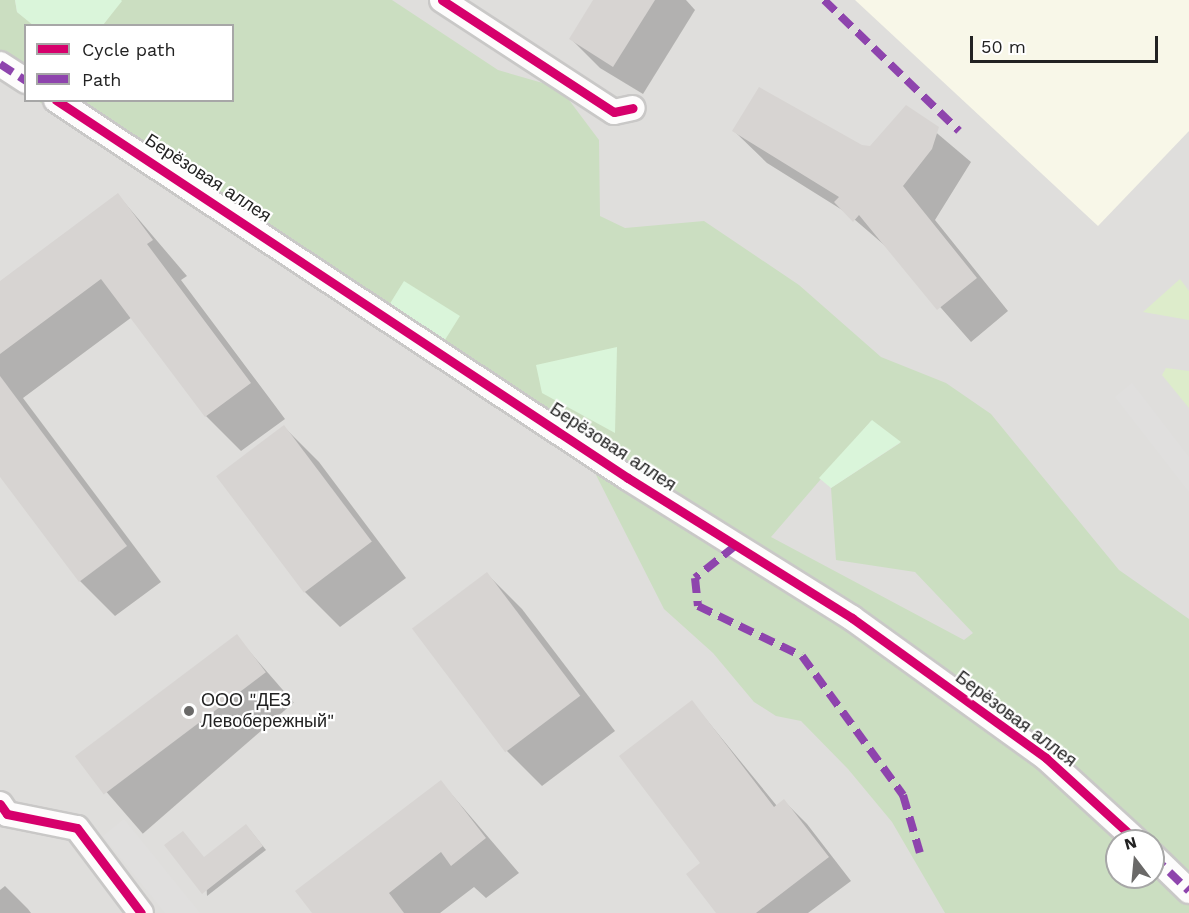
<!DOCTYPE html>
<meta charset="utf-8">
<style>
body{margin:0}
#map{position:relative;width:1189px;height:913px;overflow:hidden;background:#f0eeeb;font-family:"Work Sans",sans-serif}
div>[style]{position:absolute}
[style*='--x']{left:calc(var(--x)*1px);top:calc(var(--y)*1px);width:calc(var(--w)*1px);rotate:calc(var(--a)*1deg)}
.residential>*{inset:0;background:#dfdedc}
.education>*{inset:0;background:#f8f7e8}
.grass>*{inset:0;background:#ddeccb}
.forest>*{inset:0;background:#cbdec1}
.park>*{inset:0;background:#daf5da;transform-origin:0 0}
.parking>*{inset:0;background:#e0dfde}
.shadow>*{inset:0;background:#0003;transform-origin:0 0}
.building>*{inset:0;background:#d7d4d2;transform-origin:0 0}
.roads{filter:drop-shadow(2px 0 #c9c8c7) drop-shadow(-2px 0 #c9c8c7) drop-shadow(0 2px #c9c8c7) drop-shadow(0 -2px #c9c8c7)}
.street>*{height:24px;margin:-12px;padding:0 12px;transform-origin:12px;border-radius:12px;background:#fdfcfc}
.quiet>*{height:8px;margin-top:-4px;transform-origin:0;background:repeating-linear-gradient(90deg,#8e44ad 0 15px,transparent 0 23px)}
.cycleway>*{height:9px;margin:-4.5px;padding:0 4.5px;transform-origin:4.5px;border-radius:4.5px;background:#d6006c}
.dots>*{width:16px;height:16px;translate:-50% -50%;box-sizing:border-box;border:3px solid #fff;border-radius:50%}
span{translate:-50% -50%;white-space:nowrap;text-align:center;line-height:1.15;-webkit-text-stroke:4.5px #fff;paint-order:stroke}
.street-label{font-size:18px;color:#222}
.poi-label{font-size:18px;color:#222}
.left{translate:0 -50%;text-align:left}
.legend{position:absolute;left:24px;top:24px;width:210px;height:78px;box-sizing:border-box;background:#fff;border:2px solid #a7a7a7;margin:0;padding:8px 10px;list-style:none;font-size:18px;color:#222}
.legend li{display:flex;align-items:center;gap:12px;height:30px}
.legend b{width:30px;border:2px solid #a7a7a7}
.north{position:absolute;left:1105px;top:829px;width:60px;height:60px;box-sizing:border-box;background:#fff;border:2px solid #a7a7a7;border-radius:50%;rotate:344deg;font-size:16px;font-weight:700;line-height:24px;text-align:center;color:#222}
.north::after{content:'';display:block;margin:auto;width:21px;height:27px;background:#6a6968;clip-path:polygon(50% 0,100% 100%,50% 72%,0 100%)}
.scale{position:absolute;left:970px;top:36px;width:188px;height:27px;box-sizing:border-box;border:3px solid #222;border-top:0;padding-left:8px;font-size:18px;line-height:21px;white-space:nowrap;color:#222;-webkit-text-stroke:4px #fff;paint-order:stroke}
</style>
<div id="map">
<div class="residential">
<div style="clip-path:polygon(evenodd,0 0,1189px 0,1189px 913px,0 913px,0 0,26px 26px,232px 26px,232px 100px,26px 100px,26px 26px,0 0,1117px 841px,1153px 841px,1153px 877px,1117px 877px,1117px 841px)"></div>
</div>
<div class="education">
<div style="clip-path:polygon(855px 0,1189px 0,1189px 131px,1098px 226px)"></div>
</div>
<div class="grass">
<div style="clip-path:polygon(1180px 279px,1189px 291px,1189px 320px,1143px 312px)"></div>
<div style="clip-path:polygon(1166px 368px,1189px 371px,1189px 408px,1162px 375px)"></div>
</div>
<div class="forest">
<div style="clip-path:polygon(0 0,15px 0,17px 12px,34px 25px,26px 26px,25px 91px,0 72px)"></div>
<div style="clip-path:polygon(evenodd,121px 0,392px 0,498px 70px,560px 88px,599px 140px,600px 216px,625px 228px,704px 221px,799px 285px,881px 357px,946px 383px,991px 414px,1119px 570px,1189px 619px,1189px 913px,945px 913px,892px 822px,848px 769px,801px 721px,776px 716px,754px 702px,713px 653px,664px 609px,595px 473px,38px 101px,232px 100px,232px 26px,103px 25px,121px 0,871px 421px,900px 443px,831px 488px,836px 560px,915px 572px,973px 633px,964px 640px,771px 537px,871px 421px,121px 0,1117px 841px,1153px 841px,1153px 877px,1117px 877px,1117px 841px)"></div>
</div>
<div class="park">
<div style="clip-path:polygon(15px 0,121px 0,122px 1px,103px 25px,34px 26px,17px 12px)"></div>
<div style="left:404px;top:281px;width:66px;height:32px;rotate:32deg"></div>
<div style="clip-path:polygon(617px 347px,615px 433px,542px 393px,536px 365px)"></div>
<div style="clip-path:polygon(872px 420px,901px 442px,831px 488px,819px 478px)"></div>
</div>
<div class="parking">
<div style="clip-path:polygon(1132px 383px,1189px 457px,1189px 492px,1115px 397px)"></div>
<div style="clip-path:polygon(124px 819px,200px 913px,165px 913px,103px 836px)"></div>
</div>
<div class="shadow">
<div style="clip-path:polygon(595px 0,686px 0,695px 10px,643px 94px,600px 68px,571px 39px)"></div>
<div style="clip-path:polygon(906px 107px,971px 162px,935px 220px,1008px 311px,971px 342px,890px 250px,847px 213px,767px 163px,734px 131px,870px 147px)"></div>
<div style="clip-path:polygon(118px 195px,187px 276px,181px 280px,285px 419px,241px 451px,206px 416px,132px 317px,23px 398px,161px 582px,115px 616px,80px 581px,0 474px,0 283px)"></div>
<div style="clip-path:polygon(284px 427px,319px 462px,406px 578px,340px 627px,305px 592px)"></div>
<div style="clip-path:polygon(487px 574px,522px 609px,615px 731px,542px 786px,507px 751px)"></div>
<div style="left:236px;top:636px;width:88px;height:200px;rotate:49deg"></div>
<div style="clip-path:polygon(692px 702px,777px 806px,784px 801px,807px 824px,851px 881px,808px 913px,718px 913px)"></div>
<div style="clip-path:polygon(441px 782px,519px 873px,486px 898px,474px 887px,440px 913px,314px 913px)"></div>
<div style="clip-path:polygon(250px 830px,266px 850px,207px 896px,205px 859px)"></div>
<div style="clip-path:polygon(5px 886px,28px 909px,31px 913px,0 913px,0 890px)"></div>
</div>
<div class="building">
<div style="clip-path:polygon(593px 0,655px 0,613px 67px,569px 39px)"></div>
<div style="clip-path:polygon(759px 87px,862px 145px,870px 146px,906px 105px,939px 127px,932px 149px,903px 186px,977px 278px,937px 310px,859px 215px,853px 222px,834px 202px,839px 197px,732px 131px)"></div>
<div style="clip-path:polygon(118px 193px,153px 240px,147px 244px,251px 383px,205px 417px,101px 279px,0 354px,0 281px)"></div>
<div style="clip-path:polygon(0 376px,127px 546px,79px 582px,0 477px)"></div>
<div style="left:284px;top:425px;width:146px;height:85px;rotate:53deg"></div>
<div style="left:487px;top:572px;width:155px;height:94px;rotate:53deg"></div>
<div style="left:237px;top:634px;width:48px;height:203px;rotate:53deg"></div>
<div style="clip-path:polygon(692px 700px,774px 807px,784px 799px,829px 857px,756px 913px,716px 913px,686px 874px,700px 863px,619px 756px)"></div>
<div style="clip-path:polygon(441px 780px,486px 838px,451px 866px,441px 852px,389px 893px,404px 913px,312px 913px,295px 891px)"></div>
<div style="clip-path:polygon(246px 824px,263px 846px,202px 894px,164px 845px,183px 831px,204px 857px)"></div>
</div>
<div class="roads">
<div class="street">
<div style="--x:442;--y:0;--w:205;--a:33.1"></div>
<div style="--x:614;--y:112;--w:19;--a:-12"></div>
<div style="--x:0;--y:64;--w:31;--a:33"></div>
<div style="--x:56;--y:100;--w:686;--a:33.46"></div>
<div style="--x:628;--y:478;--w:264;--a:32"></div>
<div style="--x:852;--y:618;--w:239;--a:35.8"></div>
<div style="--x:1046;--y:758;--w:123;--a:42.4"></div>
<div style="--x:0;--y:804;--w:12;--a:55"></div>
<div style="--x:7;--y:814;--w:71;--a:11.3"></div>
<div style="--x:77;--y:828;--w:106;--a:53"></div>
<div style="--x:1153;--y:856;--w:50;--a:44.2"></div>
</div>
</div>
<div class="quiet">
<div style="--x:824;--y:0;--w:188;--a:44.1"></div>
<div style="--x:0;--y:64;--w:31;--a:33"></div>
<div style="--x:735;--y:546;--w:51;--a:141.3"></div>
<div style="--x:695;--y:578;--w:28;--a:84"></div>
<div style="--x:698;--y:606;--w:115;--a:25.7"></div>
<div style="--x:802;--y:656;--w:172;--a:54"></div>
<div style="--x:903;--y:795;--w:60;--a:73.7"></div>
<div style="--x:1153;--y:856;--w:50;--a:44.2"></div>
</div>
<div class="cycleway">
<div style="--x:442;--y:0;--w:205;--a:33.1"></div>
<div style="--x:614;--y:112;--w:19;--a:-12"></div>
<div style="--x:56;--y:100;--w:686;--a:33.46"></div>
<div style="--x:628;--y:478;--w:264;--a:32"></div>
<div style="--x:852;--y:618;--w:239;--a:35.8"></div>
<div style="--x:1046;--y:758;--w:123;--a:42.4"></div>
<div style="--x:0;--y:804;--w:12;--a:55"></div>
<div style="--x:7;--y:814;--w:71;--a:11.3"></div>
<div style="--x:77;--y:828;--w:106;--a:53"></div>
</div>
<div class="dots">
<div style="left:189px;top:711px;background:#6a6968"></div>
</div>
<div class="street-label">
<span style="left:208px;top:178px;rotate:33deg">Берёзовая аллея</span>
<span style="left:613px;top:447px;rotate:33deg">Берёзовая аллея</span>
<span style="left:1016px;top:719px;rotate:37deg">Берёзовая аллея</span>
</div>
<div class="poi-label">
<span class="left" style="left:201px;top:711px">ООО "ДЕЗ<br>Левобережный"</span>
</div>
<ul class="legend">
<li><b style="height:8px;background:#d6006c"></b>Cycle path</li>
<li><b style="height:8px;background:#8e44ad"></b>Path</li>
</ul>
<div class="north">N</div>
<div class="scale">50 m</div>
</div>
